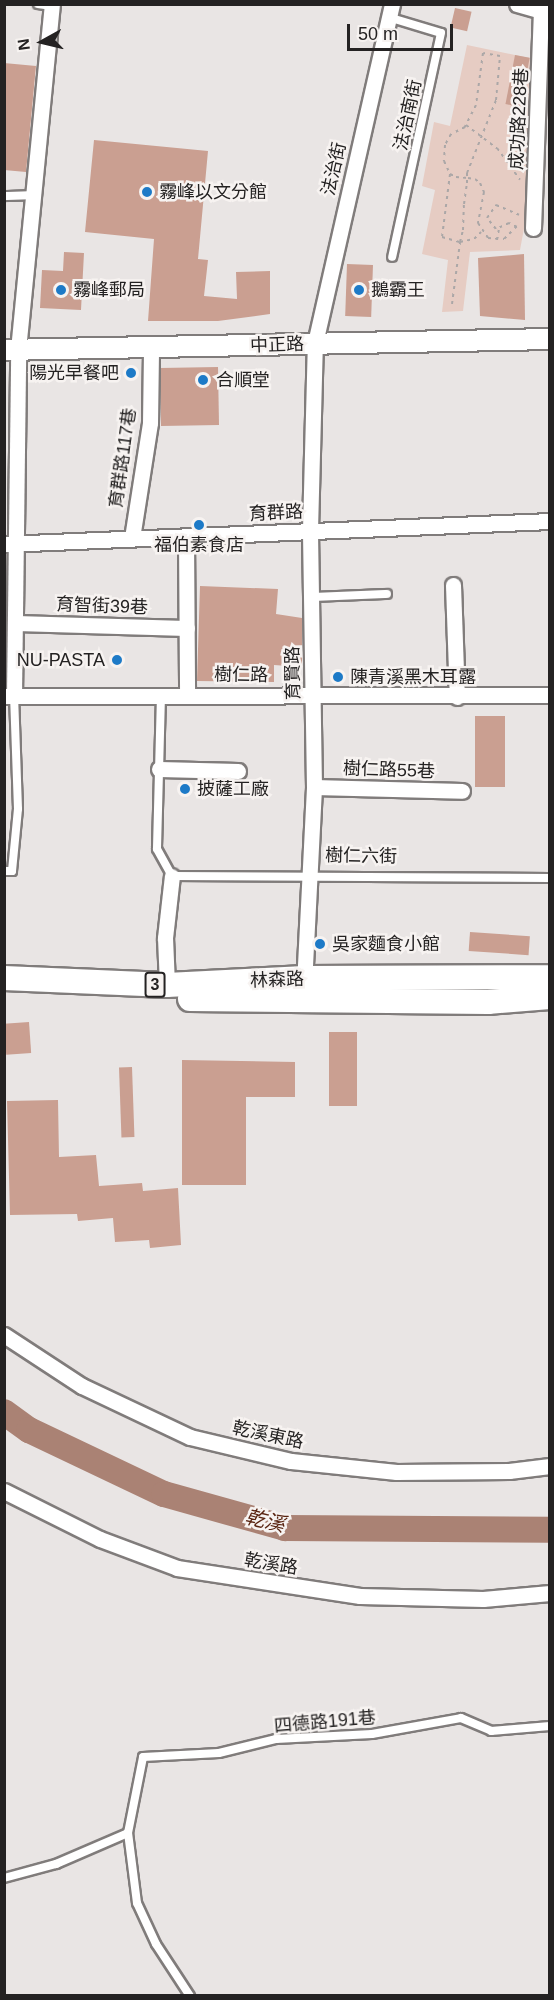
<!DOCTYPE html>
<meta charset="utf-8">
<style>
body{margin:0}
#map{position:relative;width:554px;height:2000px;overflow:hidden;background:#e9e5e4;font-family:Helvetica,"Noto Sans TC",sans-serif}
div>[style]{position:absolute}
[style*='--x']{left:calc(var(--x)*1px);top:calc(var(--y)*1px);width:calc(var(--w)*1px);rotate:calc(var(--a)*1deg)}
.green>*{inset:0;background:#e6ccc3}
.river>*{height:26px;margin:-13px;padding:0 13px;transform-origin:13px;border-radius:13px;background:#aa8274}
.building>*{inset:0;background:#ca9f91;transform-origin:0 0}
.path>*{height:2px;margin-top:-1px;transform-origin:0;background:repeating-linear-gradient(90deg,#aba7a7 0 3px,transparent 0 7.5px)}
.roads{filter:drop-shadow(2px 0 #807c7b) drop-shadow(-2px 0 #807c7b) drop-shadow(0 2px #807c7b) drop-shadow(0 -2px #807c7b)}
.service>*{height:8px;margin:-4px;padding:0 4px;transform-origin:4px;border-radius:4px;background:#fff}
.minor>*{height:15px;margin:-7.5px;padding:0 7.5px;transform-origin:7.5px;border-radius:7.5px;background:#fff}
.tertiary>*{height:20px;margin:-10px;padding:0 10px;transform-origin:10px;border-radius:10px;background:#fff}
.primary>*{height:24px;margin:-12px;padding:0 12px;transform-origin:12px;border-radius:12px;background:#fff}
.dots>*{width:16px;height:16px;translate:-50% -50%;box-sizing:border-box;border:3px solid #f7f3f1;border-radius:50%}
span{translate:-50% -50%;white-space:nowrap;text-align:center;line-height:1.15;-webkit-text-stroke:5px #f7f3f1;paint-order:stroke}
.shield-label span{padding:2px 4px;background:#f7f3f1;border:2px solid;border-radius:4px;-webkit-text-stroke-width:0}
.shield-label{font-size:16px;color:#242222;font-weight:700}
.street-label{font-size:18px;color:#242222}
.poi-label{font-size:18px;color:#242222}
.left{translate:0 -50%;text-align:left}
.right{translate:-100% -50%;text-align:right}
.water-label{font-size:20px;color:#592411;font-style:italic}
.frame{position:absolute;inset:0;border:6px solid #242222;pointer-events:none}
.north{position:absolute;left:12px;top:12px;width:60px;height:60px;-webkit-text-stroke:4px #f7f3f1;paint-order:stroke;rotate:262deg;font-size:16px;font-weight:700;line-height:24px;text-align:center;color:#242222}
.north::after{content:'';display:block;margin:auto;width:21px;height:27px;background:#242222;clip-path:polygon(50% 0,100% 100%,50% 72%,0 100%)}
.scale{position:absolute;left:347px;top:24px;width:106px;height:27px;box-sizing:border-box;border:3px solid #242222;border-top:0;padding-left:8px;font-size:18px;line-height:21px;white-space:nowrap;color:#242222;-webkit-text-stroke:4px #f7f3f1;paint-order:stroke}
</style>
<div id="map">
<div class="green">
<div style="clip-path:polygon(467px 45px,534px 59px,525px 223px,520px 250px,470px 252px,463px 311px,442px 312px,448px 260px,422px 254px,435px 190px,422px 186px,434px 122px,450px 126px)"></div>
</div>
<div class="river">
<div style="--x:4;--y:1412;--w:31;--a:36"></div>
<div style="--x:29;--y:1430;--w:149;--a:25.4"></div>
<div style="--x:164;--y:1494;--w:126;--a:15.7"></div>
<div style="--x:285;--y:1528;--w:265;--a:0.4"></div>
</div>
<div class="building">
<div style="left:455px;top:8px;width:17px;height:20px;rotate:13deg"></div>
<div style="left:515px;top:55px;width:15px;height:50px;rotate:11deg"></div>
<div style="clip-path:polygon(4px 63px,36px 66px,26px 172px,4px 170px)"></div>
<div style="clip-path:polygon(94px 140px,208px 151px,198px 259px,208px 260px,204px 296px,237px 299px,236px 272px,270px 271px,270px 314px,218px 321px,148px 321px,154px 239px,85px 232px)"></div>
<div style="clip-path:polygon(64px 252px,84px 253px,81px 310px,40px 308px,42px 270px,63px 271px)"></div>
<div style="clip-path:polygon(524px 254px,525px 320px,480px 316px,478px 258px)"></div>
<div style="left:347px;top:264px;width:26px;height:52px;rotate:2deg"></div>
<div style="left:218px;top:367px;width:58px;height:58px;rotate:89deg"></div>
<div style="clip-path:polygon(200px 586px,278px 589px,276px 614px,302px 618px,302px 667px,274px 665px,274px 682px,197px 681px)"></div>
<div style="left:475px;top:716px;width:30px;height:71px"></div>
<div style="left:470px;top:932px;width:60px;height:19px;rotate:4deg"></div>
<div style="left:29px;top:1022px;width:31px;height:25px;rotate:86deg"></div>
<div style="left:329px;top:1032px;width:28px;height:74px"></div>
<div style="clip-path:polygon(182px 1060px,295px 1062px,295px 1097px,246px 1097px,246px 1185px,182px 1185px)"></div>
<div style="left:132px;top:1067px;width:70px;height:13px;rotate:88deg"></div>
<div style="clip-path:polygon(58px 1100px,59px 1157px,96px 1155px,99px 1186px,142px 1183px,143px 1191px,178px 1188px,181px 1245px,150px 1248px,149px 1240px,115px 1242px,113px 1218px,78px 1221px,77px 1214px,10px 1215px,7px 1101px)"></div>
</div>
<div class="path">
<div style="--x:466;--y:125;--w:39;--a:37"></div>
<div style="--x:497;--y:148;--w:39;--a:54"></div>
<div style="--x:450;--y:174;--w:64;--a:97.2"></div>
<div style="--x:442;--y:237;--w:19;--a:16"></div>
<div style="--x:460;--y:242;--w:12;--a:-76"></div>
<div style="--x:463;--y:230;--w:26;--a:-88"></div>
<div style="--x:464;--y:204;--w:21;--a:-82"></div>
<div style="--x:467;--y:183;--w:10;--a:-90"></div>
<div style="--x:467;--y:173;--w:79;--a:-68.3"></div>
<div style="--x:496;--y:100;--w:44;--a:-84.8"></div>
<div style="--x:500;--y:56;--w:17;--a:-170"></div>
<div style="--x:483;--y:53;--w:52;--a:97.7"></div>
<div style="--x:476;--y:105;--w:25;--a:117"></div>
<div style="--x:465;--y:127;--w:16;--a:153"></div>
<div style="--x:451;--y:134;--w:13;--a:119"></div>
<div style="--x:445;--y:145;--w:16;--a:94"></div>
<div style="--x:444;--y:161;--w:14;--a:65"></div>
<div style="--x:450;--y:174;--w:7;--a:27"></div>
<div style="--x:456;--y:177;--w:12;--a:5"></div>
<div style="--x:468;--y:178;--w:7;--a:8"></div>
<div style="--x:475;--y:179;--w:6;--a:39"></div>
<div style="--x:480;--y:183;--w:10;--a:66"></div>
<div style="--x:484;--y:192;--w:32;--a:101"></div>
<div style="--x:478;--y:223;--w:18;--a:56"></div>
<div style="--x:488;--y:238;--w:16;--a:4"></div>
<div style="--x:504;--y:239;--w:18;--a:-45"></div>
<div style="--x:517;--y:227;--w:9;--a:-153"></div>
<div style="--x:509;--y:223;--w:14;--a:155"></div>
<div style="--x:496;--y:229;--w:14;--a:-129"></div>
<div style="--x:487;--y:218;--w:16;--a:-55"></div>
<div style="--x:496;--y:205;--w:25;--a:23"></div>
<div style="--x:497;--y:240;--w:11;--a:-80"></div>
<div style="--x:452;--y:304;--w:63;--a:-82.6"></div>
<div style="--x:460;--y:242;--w:14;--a:-12"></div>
<div style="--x:474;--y:239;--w:10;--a:-45"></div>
</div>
<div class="roads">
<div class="service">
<div style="--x:38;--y:4;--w:14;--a:8"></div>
<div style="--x:388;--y:17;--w:55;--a:16.8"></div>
<div style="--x:441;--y:33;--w:229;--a:102.3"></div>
<div style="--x:4;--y:196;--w:28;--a:-2"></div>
<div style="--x:311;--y:597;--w:76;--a:-2.3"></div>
<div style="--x:161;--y:695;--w:154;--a:91.5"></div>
<div style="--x:157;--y:849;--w:31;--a:61"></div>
<div style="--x:172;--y:876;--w:378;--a:0.3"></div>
<div style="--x:4;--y:871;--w:8;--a:0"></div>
<div style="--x:12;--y:871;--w:62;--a:-84.5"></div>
<div style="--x:18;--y:809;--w:113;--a:-92"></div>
<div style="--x:4;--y:1878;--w:54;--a:-15.1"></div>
<div style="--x:56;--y:1864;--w:78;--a:-23.3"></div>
<div style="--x:190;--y:1996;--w:62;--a:-123.2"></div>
<div style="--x:156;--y:1944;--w:45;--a:-114.9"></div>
<div style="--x:137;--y:1903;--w:71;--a:-97.3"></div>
<div style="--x:128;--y:1833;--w:77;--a:-78.8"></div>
<div style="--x:143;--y:1757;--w:76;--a:-3"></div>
<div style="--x:219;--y:1753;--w:59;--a:-13.8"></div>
<div style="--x:276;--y:1739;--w:96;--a:-3"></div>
<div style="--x:372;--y:1734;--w:90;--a:-10.2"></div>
<div style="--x:461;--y:1718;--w:33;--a:23"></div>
<div style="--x:491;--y:1731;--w:59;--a:-4.8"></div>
</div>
<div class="minor">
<div style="--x:517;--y:4;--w:33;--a:16"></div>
<div style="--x:533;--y:228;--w:217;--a:-87.9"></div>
<div style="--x:186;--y:537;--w:156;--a:89.6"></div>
<div style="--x:132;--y:538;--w:116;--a:-81.1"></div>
<div style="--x:150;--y:423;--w:76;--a:-89.2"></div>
<div style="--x:4;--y:544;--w:546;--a:-2.41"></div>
<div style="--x:453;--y:585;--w:112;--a:88"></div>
<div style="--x:15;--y:623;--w:172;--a:1.7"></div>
<div style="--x:4;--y:696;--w:546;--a:-0.1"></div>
<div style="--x:14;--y:696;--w:346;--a:-89.3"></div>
<div style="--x:18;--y:350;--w:348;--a:-84.4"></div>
<div style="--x:159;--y:769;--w:79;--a:1.5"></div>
<div style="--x:314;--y:787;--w:148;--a:1.5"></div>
<div style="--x:167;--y:985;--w:47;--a:-92.4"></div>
<div style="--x:165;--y:938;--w:62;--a:-83.6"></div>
<div style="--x:304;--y:985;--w:198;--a:-87.1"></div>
<div style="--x:314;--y:787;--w:257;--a:-90.9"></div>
<div style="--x:310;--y:530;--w:187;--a:-88.5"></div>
<div style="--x:315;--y:343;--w:348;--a:-77.2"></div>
<div style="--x:4;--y:1335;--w:93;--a:33.2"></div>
<div style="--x:82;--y:1386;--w:119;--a:25.3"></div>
<div style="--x:190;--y:1437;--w:104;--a:13.4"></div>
<div style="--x:291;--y:1461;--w:106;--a:6"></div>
<div style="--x:396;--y:1472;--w:113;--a:-0.5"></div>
<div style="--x:509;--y:1471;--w:41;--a:-7"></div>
<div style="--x:4;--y:1491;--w:107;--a:26.6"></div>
<div style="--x:100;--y:1539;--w:82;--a:20.6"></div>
<div style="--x:177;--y:1568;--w:185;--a:8.7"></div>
<div style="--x:360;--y:1596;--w:123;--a:1.4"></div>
<div style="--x:483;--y:1599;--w:67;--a:-5.1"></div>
</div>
<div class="tertiary">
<div style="--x:4;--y:350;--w:546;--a:-1.15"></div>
</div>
<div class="primary">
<div style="--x:4;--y:978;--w:163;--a:2.5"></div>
<div style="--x:167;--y:985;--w:138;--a:-2.9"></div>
<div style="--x:305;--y:978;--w:245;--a:-0.2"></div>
<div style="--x:190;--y:999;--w:298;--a:0.6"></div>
<div style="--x:488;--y:1002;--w:62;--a:-4.6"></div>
</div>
</div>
<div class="dots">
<div style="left:147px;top:192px;background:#1d7ac7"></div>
<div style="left:61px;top:290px;background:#1d7ac7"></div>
<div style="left:359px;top:290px;background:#1d7ac7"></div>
<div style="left:131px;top:373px;background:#1d7ac7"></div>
<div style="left:203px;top:380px;background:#1d7ac7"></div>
<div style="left:199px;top:525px;background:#1d7ac7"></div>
<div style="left:117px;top:660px;background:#1d7ac7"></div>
<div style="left:338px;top:677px;background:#1d7ac7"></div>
<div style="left:185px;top:789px;background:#1d7ac7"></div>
<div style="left:320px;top:944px;background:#1d7ac7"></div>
</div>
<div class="shield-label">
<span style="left:155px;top:985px">3</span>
</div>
<div class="street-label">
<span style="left:408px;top:115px;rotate:-78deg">法治南街</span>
<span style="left:519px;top:119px;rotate:-87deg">成功路228巷</span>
<span style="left:334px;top:169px;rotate:-77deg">法治街</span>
<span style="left:277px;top:345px;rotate:-2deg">中正路</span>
<span style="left:123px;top:458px;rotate:-82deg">育群路117巷</span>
<span style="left:276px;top:513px;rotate:-3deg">育群路</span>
<span style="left:102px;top:606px;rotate:2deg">育智街39巷</span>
<span style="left:293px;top:673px;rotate:-91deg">育賢路</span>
<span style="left:241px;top:675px;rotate:1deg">樹仁路</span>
<span style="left:389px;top:770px;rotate:2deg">樹仁路55巷</span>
<span style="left:361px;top:856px;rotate:1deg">樹仁六街</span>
<span style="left:277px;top:980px;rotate:-2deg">林森路</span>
<span style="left:268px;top:1435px;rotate:12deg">乾溪東路</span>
<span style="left:271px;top:1564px;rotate:9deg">乾溪路</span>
<span style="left:325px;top:1722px;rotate:-5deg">四德路191巷</span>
</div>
<div class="poi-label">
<span class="left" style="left:159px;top:192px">霧峰以文分館</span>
<span class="left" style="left:73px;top:290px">霧峰郵局</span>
<span class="left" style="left:371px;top:290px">鵝霸王</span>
<span class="right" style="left:119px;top:373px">陽光早餐吧</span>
<span class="left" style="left:216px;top:380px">合順堂</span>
<span style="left:199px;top:545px">福伯素食店</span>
<span class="right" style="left:105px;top:660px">NU-PASTA</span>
<span class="left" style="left:350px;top:677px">陳青溪黑木耳露</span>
<span class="left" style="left:197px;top:789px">披薩工廠</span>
<span class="left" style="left:332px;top:944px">吳家麵食小館</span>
</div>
<div class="water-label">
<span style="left:265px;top:1521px;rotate:13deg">乾溪</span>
</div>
<div class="frame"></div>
<div class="north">N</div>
<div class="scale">50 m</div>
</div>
